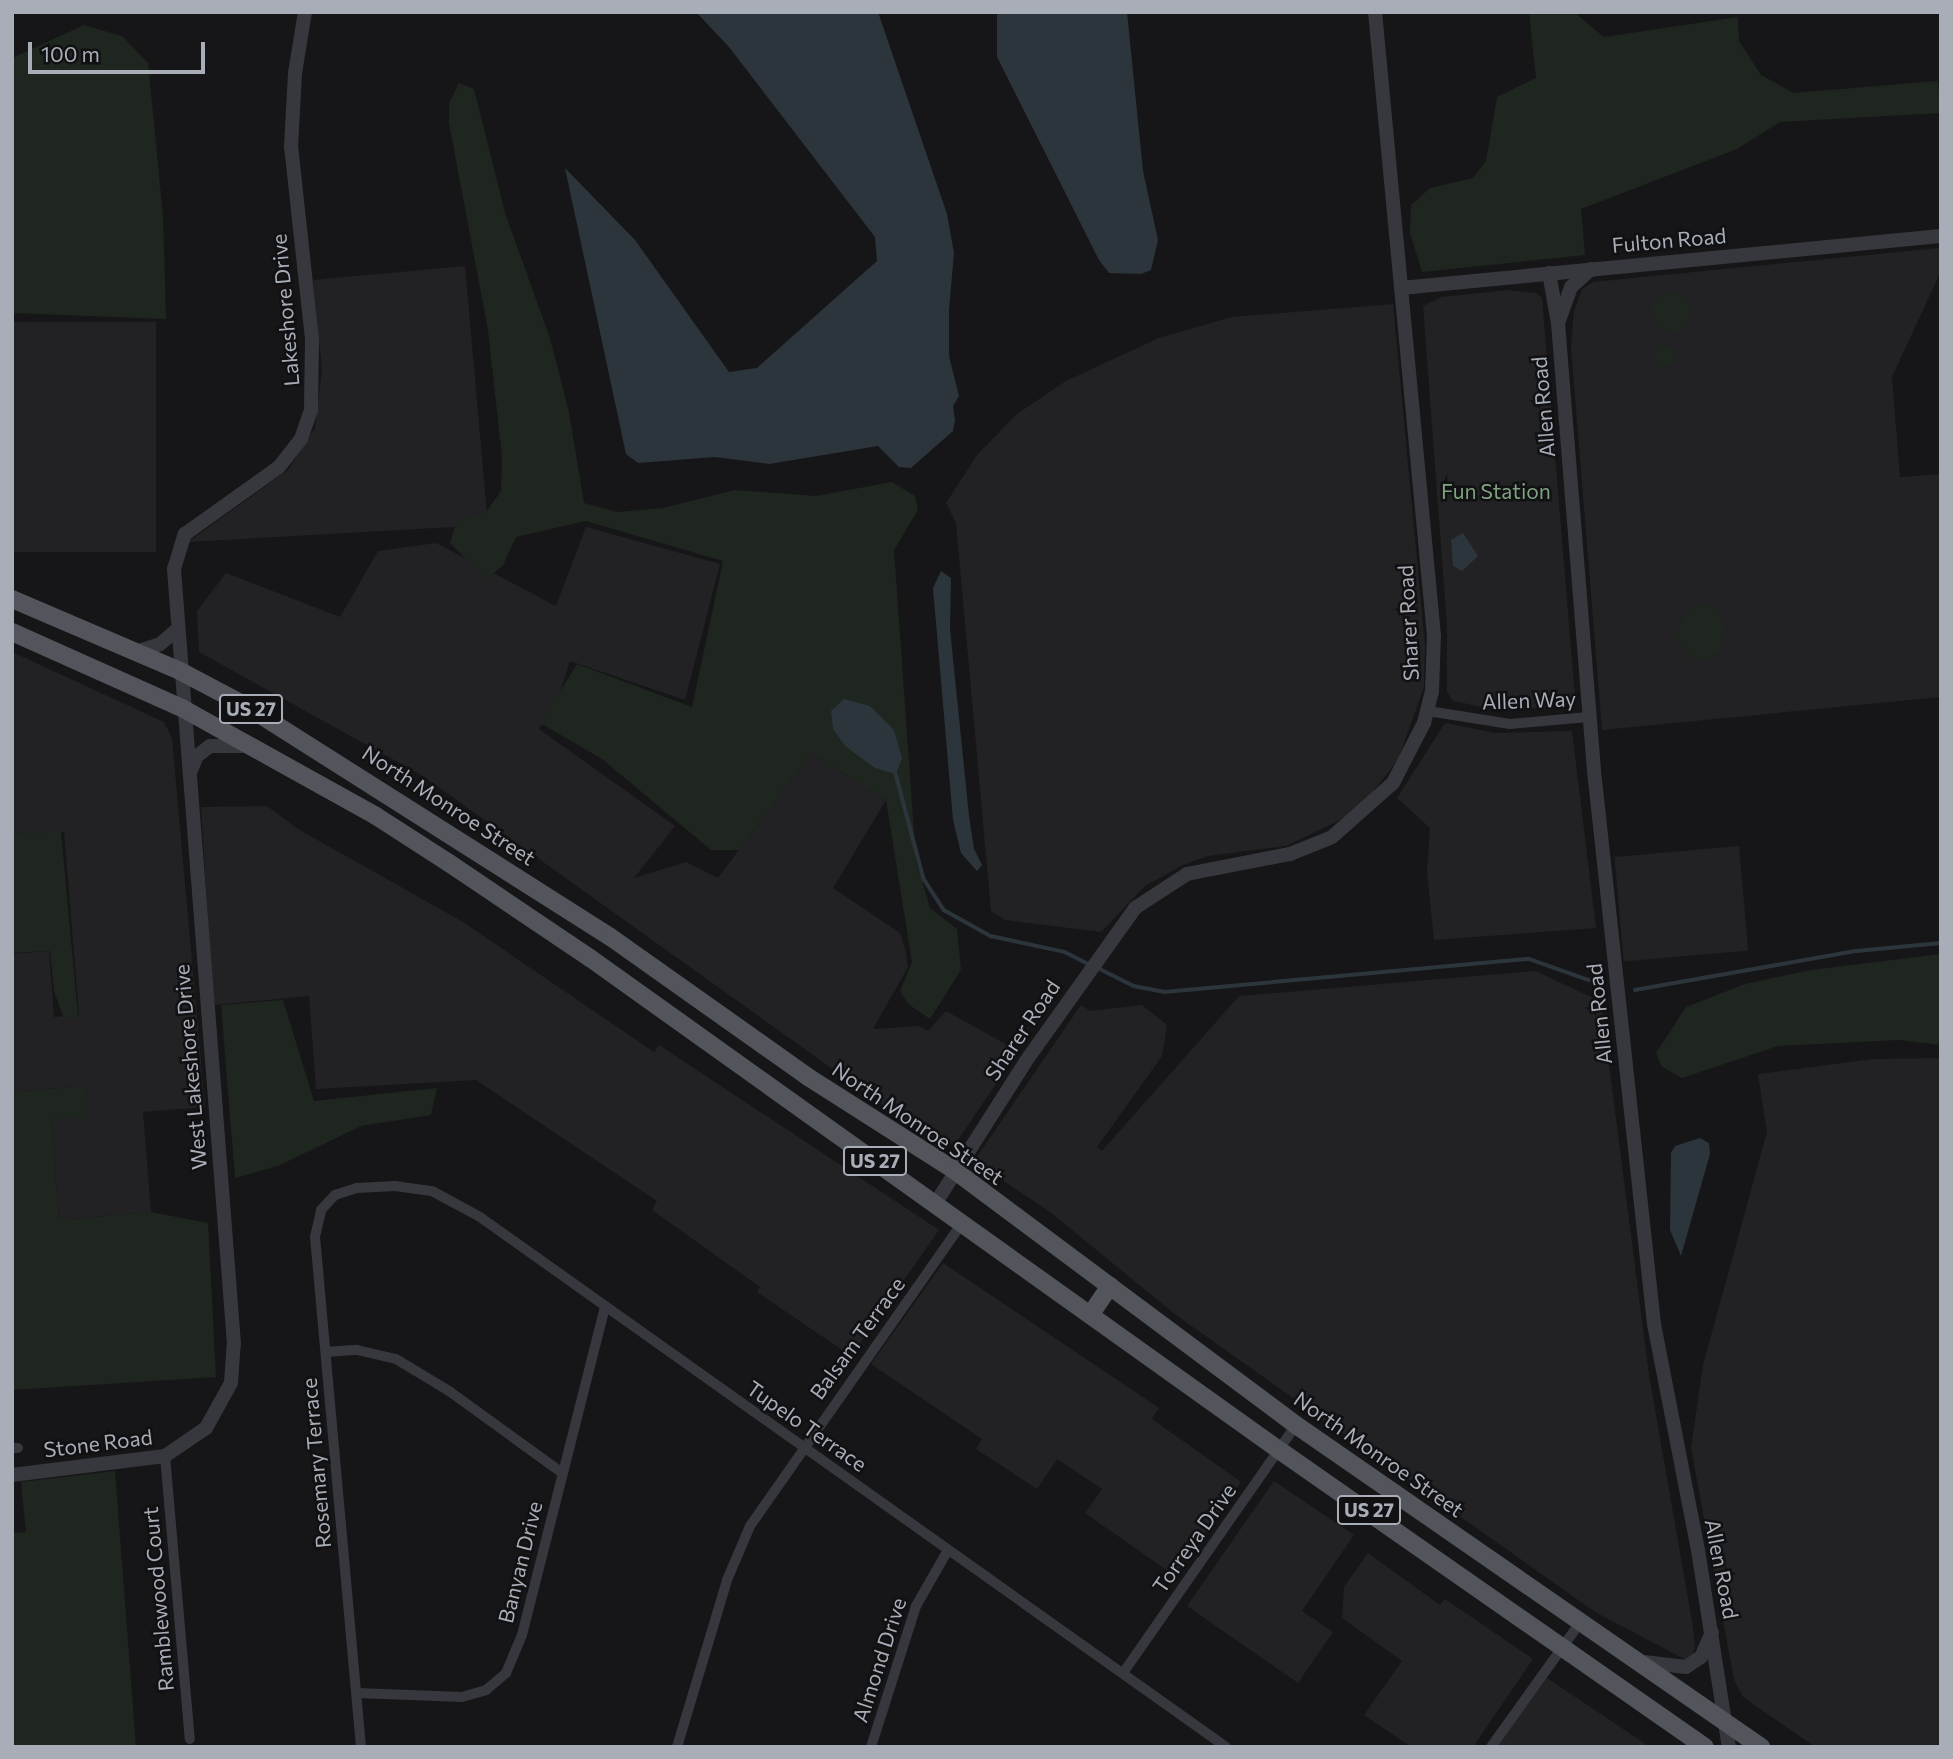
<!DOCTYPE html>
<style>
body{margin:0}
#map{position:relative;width:1953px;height:1759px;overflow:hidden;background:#161618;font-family:Commissioner,sans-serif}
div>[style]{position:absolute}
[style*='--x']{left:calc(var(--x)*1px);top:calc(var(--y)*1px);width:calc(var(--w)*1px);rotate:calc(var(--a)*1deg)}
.built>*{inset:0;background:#222225;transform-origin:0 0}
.green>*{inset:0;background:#1e261f}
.round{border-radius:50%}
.water>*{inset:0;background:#2c353c}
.stream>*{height:3.5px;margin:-1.75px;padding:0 1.75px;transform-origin:1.75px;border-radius:1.75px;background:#2c353c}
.minor>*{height:10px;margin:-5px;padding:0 5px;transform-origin:5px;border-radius:5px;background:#37383d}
.tertiary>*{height:14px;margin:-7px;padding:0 7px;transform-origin:7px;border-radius:7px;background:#37383d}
.primary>*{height:18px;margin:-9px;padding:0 9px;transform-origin:9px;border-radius:9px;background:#53555c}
span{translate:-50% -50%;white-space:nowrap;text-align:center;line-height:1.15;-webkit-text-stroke:5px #111113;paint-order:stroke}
.shield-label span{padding:2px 5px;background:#111113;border:2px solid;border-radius:5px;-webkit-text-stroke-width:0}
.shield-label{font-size:19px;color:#a8adb8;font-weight:700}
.street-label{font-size:21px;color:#a8adb8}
.park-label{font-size:21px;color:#7fa381}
.frame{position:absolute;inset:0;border:14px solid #a8adb8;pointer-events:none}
.scale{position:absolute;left:28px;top:42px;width:177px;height:32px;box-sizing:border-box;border:4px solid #a8adb8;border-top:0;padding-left:9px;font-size:21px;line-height:24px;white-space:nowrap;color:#a8adb8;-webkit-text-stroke:5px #111113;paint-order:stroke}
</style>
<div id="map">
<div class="built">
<div style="clip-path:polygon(1939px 248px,1941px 271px,1892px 377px,1900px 477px,1941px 474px,1941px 697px,1602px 730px,1571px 347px,1574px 311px,1582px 289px,1593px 282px)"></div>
<div style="clip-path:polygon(465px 266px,488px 525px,188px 542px,288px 470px,315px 428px,322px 370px,313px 280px)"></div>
<div style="clip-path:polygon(1508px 290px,1536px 293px,1542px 298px,1575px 697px,1566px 706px,1503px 711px,1453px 701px,1447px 692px,1447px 626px,1423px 306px,1441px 297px)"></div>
<div style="clip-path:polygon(1393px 304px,1425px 645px,1424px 687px,1398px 760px,1366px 800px,1340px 820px,1286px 846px,1208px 856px,1183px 865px,1145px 886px,1101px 932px,1005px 920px,991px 911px,956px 523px,946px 503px,977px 455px,1017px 414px,1066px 381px,1159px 338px,1232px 317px)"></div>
<div style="left:12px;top:322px;width:144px;height:230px"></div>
<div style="clip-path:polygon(586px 527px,720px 564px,685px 700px,570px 661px,557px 701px,539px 729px,675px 826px,634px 878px,686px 862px,718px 878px,811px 753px,886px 800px,833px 888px,900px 933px,905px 948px,908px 967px,873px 1029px,919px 1026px,928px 1031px,946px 1011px,1018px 1051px,958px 1140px,943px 1148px,423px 776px,199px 652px,197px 611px,226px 573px,340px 617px,378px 551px,436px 543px,556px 606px)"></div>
<div style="clip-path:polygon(12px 652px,164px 722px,172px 738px,205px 1107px,143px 1112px,151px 1212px,59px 1220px,51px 1119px,85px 1086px,12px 1092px,12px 954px,49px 951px,54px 1017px,79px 1015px,64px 832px,12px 834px)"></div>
<div style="clip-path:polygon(1445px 723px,1495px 733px,1572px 731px,1596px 928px,1434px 940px,1427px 872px,1430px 828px,1397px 798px)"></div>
<div style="clip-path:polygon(267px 806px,298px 829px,463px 922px,654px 1052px,659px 1045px,939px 1230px,851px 1356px,757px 1292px,760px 1287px,652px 1210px,657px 1201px,476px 1080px,316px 1089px,309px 996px,213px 1005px,201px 807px)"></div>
<div style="left:1739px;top:846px;width:105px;height:125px;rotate:85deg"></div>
<div style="clip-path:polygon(1536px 971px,1601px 1002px,1649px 1375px,1693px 1627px,1695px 1647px,1690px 1662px,1595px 1612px,1176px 1315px,1050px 1212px,974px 1161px,1081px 1005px,1090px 1011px,1142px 1005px,1167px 1025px,1162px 1056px,1097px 1147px,1102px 1151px,1239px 996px)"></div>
<div style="clip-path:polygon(1941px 1058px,1941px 1747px,1815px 1747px,1743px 1697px,1734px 1680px,1691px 1448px,1703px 1365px,1767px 1132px,1758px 1074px,1873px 1059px)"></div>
<div style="clip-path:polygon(943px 1263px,1159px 1408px,1152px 1419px,1241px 1482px,1175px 1576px,1085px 1513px,1102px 1489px,1057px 1459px,1037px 1489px,976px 1449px,982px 1439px,871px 1364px)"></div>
<div style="clip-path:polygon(1274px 1481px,1354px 1535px,1302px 1611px,1333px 1632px,1298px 1683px,1187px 1606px)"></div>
<div style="clip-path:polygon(1368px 1553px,1440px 1605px,1445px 1599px,1533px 1659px,1473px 1747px,1411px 1747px,1364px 1715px,1402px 1661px,1342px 1618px,1344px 1587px)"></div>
<div style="clip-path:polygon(1541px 1674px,1650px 1747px,1491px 1747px)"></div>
</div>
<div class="green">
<div style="clip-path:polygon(1529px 12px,1574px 12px,1604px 37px,1738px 17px,1739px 41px,1761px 75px,1794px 93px,1938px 81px,1941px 113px,1780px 122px,1737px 149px,1581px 209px,1585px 255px,1422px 272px,1410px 233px,1411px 205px,1430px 188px,1473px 178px,1486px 161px,1497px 97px,1536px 78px)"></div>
<div style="clip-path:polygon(84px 25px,122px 36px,148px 63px,163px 216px,166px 319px,12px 313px,12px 58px)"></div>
<div style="clip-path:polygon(459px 83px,474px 89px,505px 213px,550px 338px,569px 412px,584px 503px,617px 512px,663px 508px,735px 490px,816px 496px,892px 482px,915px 496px,918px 510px,894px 550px,916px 861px,930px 908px,957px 929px,961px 970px,930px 1019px,908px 1004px,900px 991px,912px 962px,886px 800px,811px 753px,739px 850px,711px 850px,602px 759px,540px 723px,577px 664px,692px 707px,723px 561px,586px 521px,516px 537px,503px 565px,487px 580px,450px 543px,456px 523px,486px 512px,501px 491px,502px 457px,488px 330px,449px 123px,449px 103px)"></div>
<div style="clip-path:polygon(1671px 292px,1684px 295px,1693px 311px,1680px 331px,1670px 334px,1658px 325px,1651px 308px,1653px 300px)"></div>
<div class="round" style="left:1655px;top:346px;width:20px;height:20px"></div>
<div style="clip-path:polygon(1702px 603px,1714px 607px,1725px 627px,1720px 652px,1695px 662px,1677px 643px,1676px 633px,1685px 613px)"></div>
<div style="clip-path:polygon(61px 831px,78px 1016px,64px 1019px,54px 991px,50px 951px,12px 953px,12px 834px)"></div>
<div style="clip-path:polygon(1941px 954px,1941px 1045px,1899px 1040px,1778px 1046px,1682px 1078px,1662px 1067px,1656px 1053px,1686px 1007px,1745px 984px,1811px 970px)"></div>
<div style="clip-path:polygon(283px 1000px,314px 1101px,437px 1088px,431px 1115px,361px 1126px,278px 1166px,235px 1178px,221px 1005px)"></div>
<div style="clip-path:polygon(85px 1086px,88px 1117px,51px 1120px,59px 1220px,151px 1212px,208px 1223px,216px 1377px,12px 1390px,12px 1092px)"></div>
<div style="clip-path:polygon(115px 1471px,136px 1747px,12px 1747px,12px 1533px,26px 1532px,21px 1482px)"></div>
</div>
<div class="water">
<div style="clip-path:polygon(696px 12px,878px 12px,947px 214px,954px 253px,949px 310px,949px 356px,959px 396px,953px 406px,955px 420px,953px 431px,911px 468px,899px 467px,878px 446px,769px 464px,715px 457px,638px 463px,626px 454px,565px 168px,635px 240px,729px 372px,757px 368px,877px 261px,875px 237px,729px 47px)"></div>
<div style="clip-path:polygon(997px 12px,1127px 12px,1143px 171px,1158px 240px,1151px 270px,1141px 274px,1109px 273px,1099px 260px,997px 57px)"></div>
<div style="clip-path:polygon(1463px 533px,1478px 556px,1462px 571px,1453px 566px,1451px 540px)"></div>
<div style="clip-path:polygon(941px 571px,951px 578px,950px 629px,969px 816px,974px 849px,982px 865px,977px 871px,961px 853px,953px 820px,933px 588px)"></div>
<div style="clip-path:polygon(844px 699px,870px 706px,894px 730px,902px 758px,896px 774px,875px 768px,845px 746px,833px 729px,831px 711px)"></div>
<div style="clip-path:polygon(1700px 1138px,1709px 1143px,1710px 1154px,1681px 1256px,1670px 1230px,1671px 1153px,1675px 1146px)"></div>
</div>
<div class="stream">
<div style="--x:896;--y:774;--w:109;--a:75.1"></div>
<div style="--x:924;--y:879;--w:37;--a:57"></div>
<div style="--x:944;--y:910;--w:54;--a:29"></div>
<div style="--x:991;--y:936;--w:76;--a:12.2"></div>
<div style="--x:1065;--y:952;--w:27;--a:27"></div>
<div style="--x:1096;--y:967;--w:42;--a:26.6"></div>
<div style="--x:1134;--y:986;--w:31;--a:11"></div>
<div style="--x:1164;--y:992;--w:366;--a:-5.2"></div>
<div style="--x:1529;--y:959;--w:64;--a:19.3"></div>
<div style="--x:1635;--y:990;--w:225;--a:-10"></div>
<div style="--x:1857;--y:951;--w:84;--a:-5.4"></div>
</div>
<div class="minor">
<div style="--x:1428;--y:711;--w:83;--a:9"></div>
<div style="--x:1510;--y:724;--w:79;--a:-5.1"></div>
<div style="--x:326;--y:1352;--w:31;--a:-4"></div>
<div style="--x:357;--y:1350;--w:40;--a:13"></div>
<div style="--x:396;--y:1359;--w:62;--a:31.1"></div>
<div style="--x:449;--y:1391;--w:138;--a:35.9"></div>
<div style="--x:12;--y:1448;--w:6;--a:0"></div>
<div style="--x:165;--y:1456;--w:284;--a:85"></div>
<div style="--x:1123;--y:1673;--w:302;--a:-55.1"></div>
<div style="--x:357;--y:1693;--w:105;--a:2.2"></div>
<div style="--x:462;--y:1697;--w:25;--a:-16"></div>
<div style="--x:486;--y:1690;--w:26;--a:-40"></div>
<div style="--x:506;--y:1673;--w:41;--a:-67.2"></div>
<div style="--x:522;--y:1635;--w:338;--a:-75.8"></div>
<div style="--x:361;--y:1747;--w:512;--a:-95.15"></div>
<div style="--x:315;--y:1237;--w:28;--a:-77"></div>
<div style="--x:321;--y:1210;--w:21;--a:-47"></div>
<div style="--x:335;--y:1195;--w:22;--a:-18"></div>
<div style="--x:356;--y:1188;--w:39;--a:-3"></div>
<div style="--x:395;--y:1186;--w:37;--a:8"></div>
<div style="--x:432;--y:1191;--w:55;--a:28.4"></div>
<div style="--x:480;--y:1217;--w:915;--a:35.39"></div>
<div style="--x:677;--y:1747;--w:174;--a:-73.3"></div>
<div style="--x:727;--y:1580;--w:59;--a:-66.9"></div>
<div style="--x:750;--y:1526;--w:370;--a:-55"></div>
<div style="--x:871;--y:1747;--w:148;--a:-72.3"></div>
<div style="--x:916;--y:1606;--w:64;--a:-60.3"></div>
<div style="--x:1491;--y:1747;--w:151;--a:-54.4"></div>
</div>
<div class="tertiary">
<div style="--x:1549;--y:273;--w:51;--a:79.8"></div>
<div style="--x:1558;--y:323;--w:458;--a:85.4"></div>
<div style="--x:1595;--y:780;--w:547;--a:83.81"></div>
<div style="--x:1654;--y:1324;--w:230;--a:79"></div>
<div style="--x:1698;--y:1550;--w:199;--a:81.1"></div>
<div style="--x:1401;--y:288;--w:542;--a:-5.5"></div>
<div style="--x:1558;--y:323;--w:38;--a:-70"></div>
<div style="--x:1571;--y:287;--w:27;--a:-42"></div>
<div style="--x:136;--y:652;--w:25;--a:-18"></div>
<div style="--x:160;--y:644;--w:23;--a:-40"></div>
<div style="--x:190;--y:773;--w:18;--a:-68"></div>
<div style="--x:197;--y:756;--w:16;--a:-38"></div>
<div style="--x:210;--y:746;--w:35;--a:0"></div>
<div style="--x:935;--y:1204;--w:169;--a:-57.5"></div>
<div style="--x:1026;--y:1061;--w:188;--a:-54.5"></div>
<div style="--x:1135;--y:908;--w:62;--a:-33.2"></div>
<div style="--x:1187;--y:874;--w:105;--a:-11"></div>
<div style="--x:1290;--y:854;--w:45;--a:-22"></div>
<div style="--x:1332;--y:837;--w:81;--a:-41.5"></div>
<div style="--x:1393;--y:783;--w:68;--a:-62.7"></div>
<div style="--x:1424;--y:723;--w:32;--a:-76"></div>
<div style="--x:1432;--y:692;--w:56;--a:-88"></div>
<div style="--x:1434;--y:636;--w:627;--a:-95.4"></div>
<div style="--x:12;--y:1475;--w:154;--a:-7.1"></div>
<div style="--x:165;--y:1456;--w:50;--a:-34.3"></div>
<div style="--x:206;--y:1428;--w:51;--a:-60.9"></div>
<div style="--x:231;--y:1383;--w:39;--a:-86"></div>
<div style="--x:234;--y:1344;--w:777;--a:-94.43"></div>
<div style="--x:174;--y:569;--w:37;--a:-73"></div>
<div style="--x:185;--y:534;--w:115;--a:-35.5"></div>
<div style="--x:279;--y:467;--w:36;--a:-52"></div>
<div style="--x:301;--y:439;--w:31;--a:-71"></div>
<div style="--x:311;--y:410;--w:71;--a:-89.2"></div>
<div style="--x:312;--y:339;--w:193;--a:-96.2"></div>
<div style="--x:291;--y:147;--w:74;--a:-86.9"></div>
<div style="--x:295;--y:73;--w:62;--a:-80.7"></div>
<div style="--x:1644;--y:1662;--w:42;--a:6.8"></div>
<div style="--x:1686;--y:1667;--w:18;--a:-34"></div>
<div style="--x:1701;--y:1657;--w:27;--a:-66"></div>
</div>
<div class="primary">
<div style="--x:12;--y:599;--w:183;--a:23.2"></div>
<div style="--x:180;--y:671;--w:77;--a:27.9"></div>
<div style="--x:248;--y:707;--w:428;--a:32.4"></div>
<div style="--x:609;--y:936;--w:244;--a:35.3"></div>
<div style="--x:808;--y:1077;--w:173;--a:32.5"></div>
<div style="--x:954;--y:1170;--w:427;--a:36.7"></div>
<div style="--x:1296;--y:1425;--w:566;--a:34.7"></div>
<div style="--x:12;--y:632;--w:186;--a:24.1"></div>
<div style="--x:182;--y:708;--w:222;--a:29.1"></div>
<div style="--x:376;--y:816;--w:87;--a:32.8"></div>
<div style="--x:449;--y:863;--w:170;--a:34"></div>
<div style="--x:590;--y:958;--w:847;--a:35.53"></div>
<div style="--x:1279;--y:1450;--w:519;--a:34.88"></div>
<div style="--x:1091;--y:1314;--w:34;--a:-56"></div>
</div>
<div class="shield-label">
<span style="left:251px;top:709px">US 27</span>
<span style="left:875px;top:1161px">US 27</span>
<span style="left:1369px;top:1510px">US 27</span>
</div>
<div class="street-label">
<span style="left:1669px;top:240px;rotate:-5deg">Fulton Road</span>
<span style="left:285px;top:310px;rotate:-95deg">Lakeshore Drive</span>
<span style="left:1543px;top:407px;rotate:-95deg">Allen Road</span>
<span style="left:1408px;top:623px;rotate:-93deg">Sharer Road</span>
<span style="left:1529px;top:700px;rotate:-2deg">Allen Way</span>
<span style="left:449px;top:805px;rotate:33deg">North Monroe Street</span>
<span style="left:1599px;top:1014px;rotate:-96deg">Allen Road</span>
<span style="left:1022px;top:1030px;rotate:-56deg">Sharer Road</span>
<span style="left:190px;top:1067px;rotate:-95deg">West Lakeshore Drive</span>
<span style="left:918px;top:1123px;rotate:34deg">North Monroe Street</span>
<span style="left:857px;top:1338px;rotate:-54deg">Balsam Terrace</span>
<span style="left:807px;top:1426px;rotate:35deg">Tupelo Terrace</span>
<span style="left:98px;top:1443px;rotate:-7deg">Stone Road</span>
<span style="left:1379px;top:1454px;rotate:35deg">North Monroe Street</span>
<span style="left:316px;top:1463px;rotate:-95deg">Rosemary Terrace</span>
<span style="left:1194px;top:1538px;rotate:-55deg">Torreya Drive</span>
<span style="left:520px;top:1562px;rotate:-76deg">Banyan Drive</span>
<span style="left:1722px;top:1569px;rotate:79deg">Allen Road</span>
<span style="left:158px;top:1599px;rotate:-95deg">Ramblewood Court</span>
<span style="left:879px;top:1660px;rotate:-72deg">Almond Drive</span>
</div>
<div class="park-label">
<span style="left:1496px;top:491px">Fun Station</span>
</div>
<div class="frame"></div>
<div class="scale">100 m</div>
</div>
